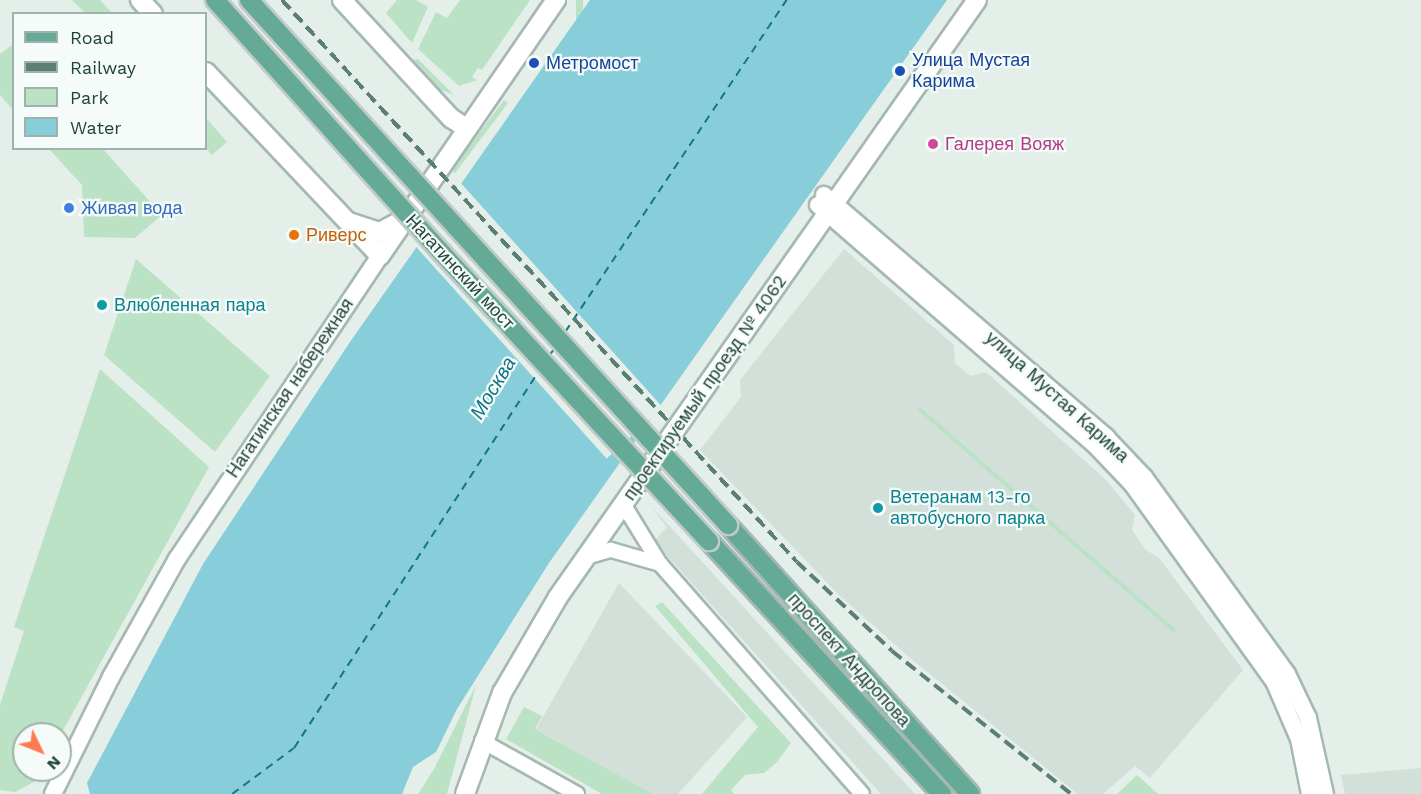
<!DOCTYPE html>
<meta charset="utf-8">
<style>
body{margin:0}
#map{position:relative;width:1421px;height:794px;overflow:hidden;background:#e4efea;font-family:"Work Sans",sans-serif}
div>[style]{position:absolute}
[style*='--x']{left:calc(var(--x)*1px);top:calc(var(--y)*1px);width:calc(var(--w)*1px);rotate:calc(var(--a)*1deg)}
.built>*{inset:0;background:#d2e0d9}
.green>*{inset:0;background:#bbe2c5;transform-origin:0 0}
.water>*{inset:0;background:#87ceda}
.pier>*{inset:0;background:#e4efea;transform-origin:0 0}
.ferry>*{height:1.5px;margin-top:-0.75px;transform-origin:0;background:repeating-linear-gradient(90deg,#137687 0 8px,transparent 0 14px)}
.roads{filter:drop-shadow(2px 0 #a6b8b2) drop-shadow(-2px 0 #a6b8b2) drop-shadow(0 2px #a6b8b2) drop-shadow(0 -2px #a6b8b2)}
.minor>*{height:14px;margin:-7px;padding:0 7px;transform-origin:7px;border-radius:7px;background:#fff}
.tertiary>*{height:16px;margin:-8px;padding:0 8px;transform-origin:8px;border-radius:8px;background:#fff}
.secondary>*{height:18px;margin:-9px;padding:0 9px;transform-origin:9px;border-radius:9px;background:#fff}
.primary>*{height:18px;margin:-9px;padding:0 9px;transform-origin:9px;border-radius:9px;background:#64aa96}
.rail>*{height:4px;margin-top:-2px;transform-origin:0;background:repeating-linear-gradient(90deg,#5c7f75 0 12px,transparent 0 18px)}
.bridges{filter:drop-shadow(2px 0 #c1cbc8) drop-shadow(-2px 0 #c1cbc8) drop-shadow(0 2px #c1cbc8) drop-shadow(0 -2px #c1cbc8)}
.primary-bridge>*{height:18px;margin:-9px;padding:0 9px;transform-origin:9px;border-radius:9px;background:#64aa96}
.dots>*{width:16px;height:16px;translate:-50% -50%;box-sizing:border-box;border:3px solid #f5fbf8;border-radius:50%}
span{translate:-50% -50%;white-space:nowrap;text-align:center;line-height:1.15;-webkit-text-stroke:4.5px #f5fbf8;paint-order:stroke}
.transit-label{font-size:18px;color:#164399}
.left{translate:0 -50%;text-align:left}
.hotel-label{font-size:18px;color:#b23c85}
.shop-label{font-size:18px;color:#366cbe}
.food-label{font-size:18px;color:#c56008}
.street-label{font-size:18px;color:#21443a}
.culture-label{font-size:18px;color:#0d838f}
.water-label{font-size:20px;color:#137687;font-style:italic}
.legend{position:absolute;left:12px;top:12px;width:195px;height:138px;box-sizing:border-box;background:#f5fbf8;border:2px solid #a0b2ac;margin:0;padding:8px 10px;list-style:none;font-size:18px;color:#21443a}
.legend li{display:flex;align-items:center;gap:12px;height:30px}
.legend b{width:30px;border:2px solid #a0b2ac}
.north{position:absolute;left:12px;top:722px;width:60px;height:60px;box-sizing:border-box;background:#f5fbf8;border:2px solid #a0b2ac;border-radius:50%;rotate:133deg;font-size:16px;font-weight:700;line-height:24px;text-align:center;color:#21443a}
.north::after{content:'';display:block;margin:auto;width:21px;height:27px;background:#ff7a52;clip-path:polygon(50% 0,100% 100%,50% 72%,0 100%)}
</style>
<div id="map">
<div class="built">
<div style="clip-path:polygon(844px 249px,954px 345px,955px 363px,970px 376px,986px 372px,1107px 481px,1135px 515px,1132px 530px,1146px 550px,1159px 558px,1243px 670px,1150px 778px,1135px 766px,1103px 794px,1078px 794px,910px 658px,840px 596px,700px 450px,741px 397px,740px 380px)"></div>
<div style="clip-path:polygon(650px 505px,695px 554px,915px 794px,881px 794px,654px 541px,667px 527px)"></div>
<div style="clip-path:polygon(619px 583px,747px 717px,678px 794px,652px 794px,536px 729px)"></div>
<div style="clip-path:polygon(1421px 768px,1421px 794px,1345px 794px,1341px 775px)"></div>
</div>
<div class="green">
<div style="clip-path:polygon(72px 0,100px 0,112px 13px,85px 13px)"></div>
<div style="clip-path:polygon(397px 0,416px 0,428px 7px,412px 43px,386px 13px)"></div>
<div style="clip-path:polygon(460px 0,530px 0,482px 70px,478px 68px,472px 77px,477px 80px,459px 86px,418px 49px,436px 12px,447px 18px)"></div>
<div style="left:576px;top:0;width:7px;height:57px"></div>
<div style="clip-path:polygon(13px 44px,13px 110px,0 95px,0 54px)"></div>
<div style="clip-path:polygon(418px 59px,454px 95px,436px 88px,414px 65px,413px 60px)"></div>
<div style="left:504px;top:100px;width:5px;height:88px;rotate:37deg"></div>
<div style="clip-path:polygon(206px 118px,227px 142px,212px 155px,206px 148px)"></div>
<div style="clip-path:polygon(49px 149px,103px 149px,162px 215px,135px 238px,84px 237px,82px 185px)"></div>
<div style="clip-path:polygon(136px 259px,270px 376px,215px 452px,104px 355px)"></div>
<div style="clip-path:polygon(100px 369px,209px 467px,60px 736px,24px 734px,24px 770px,41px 770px,34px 782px,15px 792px,0 790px,0 705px,24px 631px,14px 627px)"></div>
<div style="left:920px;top:407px;width:340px;height:4px;rotate:41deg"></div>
<div style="clip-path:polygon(662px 602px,791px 743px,777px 762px,764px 773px,745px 775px,731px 790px,734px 794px,702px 794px,758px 727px,655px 606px)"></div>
<div style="clip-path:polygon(476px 685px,447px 794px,418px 794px,434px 769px)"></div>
<div style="clip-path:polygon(524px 707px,542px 716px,535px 729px,653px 794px,602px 794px,506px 739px)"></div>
<div style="clip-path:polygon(1137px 775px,1158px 794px,1117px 794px)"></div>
</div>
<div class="water">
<div style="clip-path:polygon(590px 0,947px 0,549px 563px,457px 709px,436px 752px,413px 767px,402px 794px,90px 794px,87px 783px,203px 564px,350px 342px)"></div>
</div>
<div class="pier">
<div style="left:459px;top:181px;width:305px;height:76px;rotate:48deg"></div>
</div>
<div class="ferry">
<div style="--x:565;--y:332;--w:399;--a:-56.3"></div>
<div style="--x:548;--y:357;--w:10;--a:-53"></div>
<div style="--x:232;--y:794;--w:77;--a:-36.6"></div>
<div style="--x:294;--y:748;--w:450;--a:-57"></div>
</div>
<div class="roads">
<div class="minor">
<div style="--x:623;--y:504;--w:70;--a:58.3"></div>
<div style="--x:660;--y:564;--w:306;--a:48.7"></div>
<div style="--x:586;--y:557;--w:26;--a:-16"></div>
<div style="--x:611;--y:550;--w:51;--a:15.9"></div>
<div style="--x:482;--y:741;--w:109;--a:29.2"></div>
</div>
<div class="tertiary">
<div style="--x:824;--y:195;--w:372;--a:40.6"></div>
<div style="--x:1106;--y:437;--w:55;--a:46.5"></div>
<div style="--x:1144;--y:477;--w:243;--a:54"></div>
<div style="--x:1287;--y:674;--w:49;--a:64.5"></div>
<div style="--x:1308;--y:718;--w:78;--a:77.4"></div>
<div style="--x:818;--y:205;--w:369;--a:40.9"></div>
<div style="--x:1097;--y:447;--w:52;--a:46.5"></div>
<div style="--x:1133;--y:485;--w:241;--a:54.3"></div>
<div style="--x:1274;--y:681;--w:63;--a:66.7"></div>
<div style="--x:1299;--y:739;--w:56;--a:78.7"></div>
<div style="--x:53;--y:794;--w:131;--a:-63.6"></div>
<div style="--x:111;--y:677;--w:135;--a:-60.8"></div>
<div style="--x:177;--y:559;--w:365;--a:-56.2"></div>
</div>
<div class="secondary">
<div style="--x:140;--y:0;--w:19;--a:47"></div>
<div style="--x:342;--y:0;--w:161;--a:47.3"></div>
<div style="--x:451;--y:118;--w:18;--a:34"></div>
<div style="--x:206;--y:72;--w:253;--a:46.6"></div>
<div style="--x:380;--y:256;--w:311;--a:-55.5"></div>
<div style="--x:349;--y:222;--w:33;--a:18"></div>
<div style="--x:380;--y:232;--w:26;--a:-28"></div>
<div style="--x:465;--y:794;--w:108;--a:-69.9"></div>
<div style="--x:502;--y:693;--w:111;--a:-59.7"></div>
<div style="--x:558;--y:597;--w:729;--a:-54.94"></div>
</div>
<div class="primary">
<div style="--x:728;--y:525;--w:362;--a:48"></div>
<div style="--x:709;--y:541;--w:344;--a:47.4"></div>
</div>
</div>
<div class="rail">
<div style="--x:282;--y:0;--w:762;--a:47.5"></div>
<div style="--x:797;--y:562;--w:130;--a:43.1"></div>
<div style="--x:892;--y:651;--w:229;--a:38.6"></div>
</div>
<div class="bridges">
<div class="primary-bridge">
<div style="--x:215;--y:0;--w:340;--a:48.1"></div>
<div style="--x:442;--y:253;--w:393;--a:47.2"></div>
<div style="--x:249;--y:0;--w:711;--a:47.62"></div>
</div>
</div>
<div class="dots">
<div style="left:534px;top:63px;background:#1a4fb4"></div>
<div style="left:900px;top:71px;background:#1a4fb4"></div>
<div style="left:933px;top:144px;background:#d1479c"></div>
<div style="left:69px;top:208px;background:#3f7fe0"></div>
<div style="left:294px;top:235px;background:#e8710a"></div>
<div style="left:102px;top:305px;background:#0f9aa8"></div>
<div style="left:878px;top:508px;background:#0f9aa8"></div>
</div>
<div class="transit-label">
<span class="left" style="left:912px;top:71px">Улица Мустая<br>Карима</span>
<span class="left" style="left:546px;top:63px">Метромост</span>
</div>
<div class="hotel-label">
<span class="left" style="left:945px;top:144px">Галерея Вояж</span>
</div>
<div class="shop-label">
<span class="left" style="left:81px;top:208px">Живая вода</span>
</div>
<div class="food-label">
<span class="left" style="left:306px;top:235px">Риверс</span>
</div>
<div class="street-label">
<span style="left:460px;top:272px;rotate:47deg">Нагатинский мост</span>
<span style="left:290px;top:388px;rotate:-56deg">Нагатинская набережная</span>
<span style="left:705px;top:388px;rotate:-55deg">проектируемый проезд № 4062</span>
<span style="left:1057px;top:397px;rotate:42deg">улица Мустая Карима</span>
<span style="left:849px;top:660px;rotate:48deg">проспект Андропова</span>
</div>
<div class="culture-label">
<span class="left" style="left:114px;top:305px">Влюбленная пара</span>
<span class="left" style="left:890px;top:508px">Ветеранам 13-го<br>автобусного парка</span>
</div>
<div class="water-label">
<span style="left:493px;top:388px;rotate:-59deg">Москва</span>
</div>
<ul class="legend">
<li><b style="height:8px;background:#64aa96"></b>Road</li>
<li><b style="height:8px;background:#5c7f75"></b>Railway</li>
<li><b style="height:16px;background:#bbe2c5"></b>Park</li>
<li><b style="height:16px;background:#87ceda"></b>Water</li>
</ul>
<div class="north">N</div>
</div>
